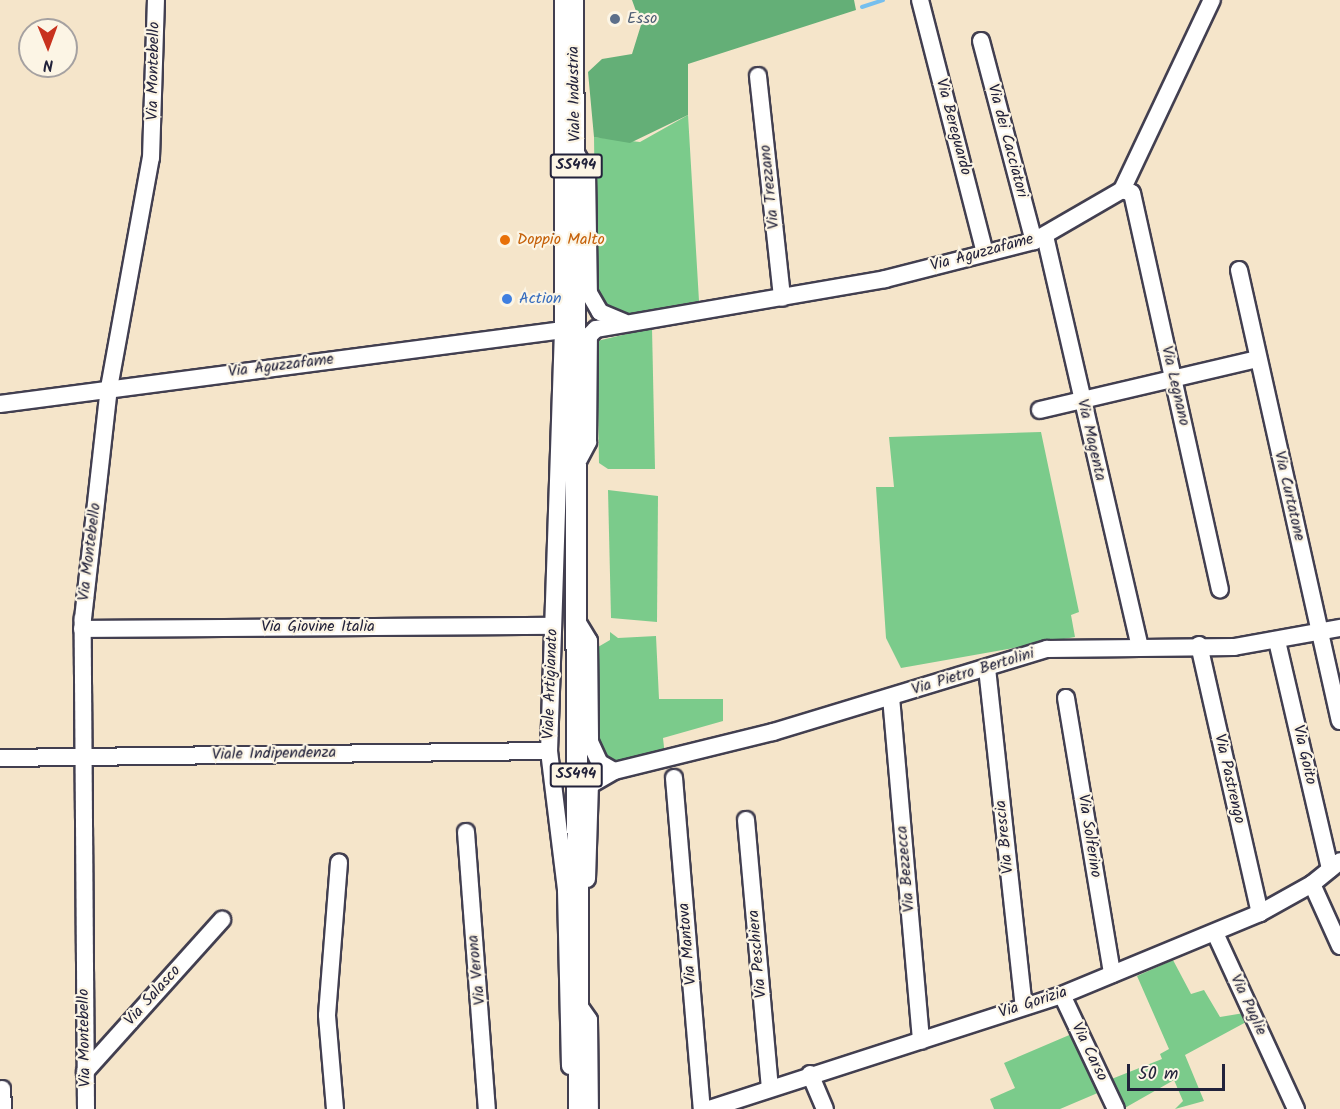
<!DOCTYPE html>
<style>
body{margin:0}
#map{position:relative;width:1340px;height:1109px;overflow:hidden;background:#f5e5ca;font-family:Kalam,sans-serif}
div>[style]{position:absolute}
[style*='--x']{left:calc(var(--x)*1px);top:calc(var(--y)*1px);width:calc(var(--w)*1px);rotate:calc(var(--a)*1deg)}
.green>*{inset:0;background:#7bcb8b}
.forest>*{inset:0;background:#64af77}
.stream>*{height:4px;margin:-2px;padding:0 2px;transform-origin:2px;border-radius:2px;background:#76bfee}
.roads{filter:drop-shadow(2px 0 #423f50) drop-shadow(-2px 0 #423f50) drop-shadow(0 2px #423f50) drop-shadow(0 -2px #423f50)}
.minor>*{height:16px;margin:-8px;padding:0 8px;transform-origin:8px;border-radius:8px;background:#fff}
.major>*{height:20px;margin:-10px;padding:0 10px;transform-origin:10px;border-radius:10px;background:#fff}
.dots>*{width:16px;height:16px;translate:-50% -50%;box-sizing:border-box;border:3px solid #fcf5e5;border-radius:50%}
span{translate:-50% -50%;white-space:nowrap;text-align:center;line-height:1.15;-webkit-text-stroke:4.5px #fcf5e5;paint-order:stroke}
.shield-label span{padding:2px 4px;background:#fcf5e5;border:2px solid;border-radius:4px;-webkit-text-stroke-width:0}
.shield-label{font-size:15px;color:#22223b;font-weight:700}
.service-label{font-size:16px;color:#4e5e75}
.left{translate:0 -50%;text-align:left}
.street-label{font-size:16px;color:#22223b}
.food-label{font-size:16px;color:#c56008}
.shop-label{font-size:16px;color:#366cbe}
.north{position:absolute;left:18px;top:18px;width:60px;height:60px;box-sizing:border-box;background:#fcf5e5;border:2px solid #a5a1a1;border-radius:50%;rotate:179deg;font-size:16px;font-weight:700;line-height:24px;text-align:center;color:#22223b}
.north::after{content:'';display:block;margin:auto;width:21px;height:27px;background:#c8321e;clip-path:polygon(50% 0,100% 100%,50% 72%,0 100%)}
.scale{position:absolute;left:1127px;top:1064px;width:98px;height:27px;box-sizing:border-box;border:3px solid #22223b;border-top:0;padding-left:8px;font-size:18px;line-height:21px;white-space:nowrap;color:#22223b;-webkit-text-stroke:4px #fcf5e5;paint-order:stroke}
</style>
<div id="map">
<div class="green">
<div style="clip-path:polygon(688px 115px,699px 301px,626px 314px,608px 310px,596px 294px,594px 137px,640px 142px)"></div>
<div style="clip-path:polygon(652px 328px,655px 469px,608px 469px,599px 463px,597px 341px)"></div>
<div style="clip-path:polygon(1041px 432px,1079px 612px,1071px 615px,1075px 637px,901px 668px,886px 638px,876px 487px,894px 487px,889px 437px)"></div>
<div style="clip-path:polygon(608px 490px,658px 496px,657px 622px,611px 618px)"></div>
<div style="clip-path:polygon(610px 632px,618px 638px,656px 636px,659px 699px,723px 699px,723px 721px,663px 738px,665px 756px,621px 766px,600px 754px,598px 647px,610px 640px)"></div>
<div style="clip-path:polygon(1173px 960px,1191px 994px,1204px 990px,1220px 1017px,1244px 1013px,1248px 1021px,1185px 1055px,1204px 1101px,1175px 1109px,1183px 1101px,1174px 1080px,1123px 1109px,1109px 1080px,1162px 1059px,1160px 1054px,1169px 1049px,1137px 976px)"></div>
<div style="clip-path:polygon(1074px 1033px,1100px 1092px,1060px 1109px,994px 1109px,990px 1099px,1015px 1088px,1004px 1063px)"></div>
</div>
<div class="forest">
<div style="clip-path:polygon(632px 0,854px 0,856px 10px,688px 64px,688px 115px,630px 143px,594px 137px,588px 72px,602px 59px,632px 54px,641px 25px)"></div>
</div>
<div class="stream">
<div style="--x:862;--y:7;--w:22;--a:-18"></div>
</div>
<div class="roads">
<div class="minor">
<div style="--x:563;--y:0;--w:330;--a:90"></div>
<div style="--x:563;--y:330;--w:421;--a:91.9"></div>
<div style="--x:549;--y:751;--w:140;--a:83"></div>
<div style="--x:566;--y:890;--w:176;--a:88.7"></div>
<div style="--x:920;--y:0;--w:261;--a:75.6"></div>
<div style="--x:981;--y:41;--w:207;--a:75.2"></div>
<div style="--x:758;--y:76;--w:223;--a:83.8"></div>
<div style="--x:576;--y:153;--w:22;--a:60"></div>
<div style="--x:587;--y:172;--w:121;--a:89.1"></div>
<div style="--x:589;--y:293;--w:22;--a:60"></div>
<div style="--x:600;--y:312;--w:26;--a:23"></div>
<div style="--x:1122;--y:190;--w:10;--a:17"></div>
<div style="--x:1132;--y:193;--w:406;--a:77.5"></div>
<div style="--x:1045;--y:236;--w:419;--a:77"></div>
<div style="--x:1239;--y:270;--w:462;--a:77.4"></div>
<div style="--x:0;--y:404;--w:568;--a:-7.49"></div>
<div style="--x:1040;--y:410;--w:224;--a:-13.2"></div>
<div style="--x:577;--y:463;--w:24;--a:-62"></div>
<div style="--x:588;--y:442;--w:106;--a:-89.5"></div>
<div style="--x:589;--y:336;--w:10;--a:-45"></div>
<div style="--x:596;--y:329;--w:293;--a:-9.8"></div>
<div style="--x:885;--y:279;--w:154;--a:-14.3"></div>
<div style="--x:1034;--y:241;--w:102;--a:-30.1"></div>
<div style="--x:1122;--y:190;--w:210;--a:-64.7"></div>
<div style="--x:577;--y:621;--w:23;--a:59"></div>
<div style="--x:589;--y:641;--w:101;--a:89.4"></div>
<div style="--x:590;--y:742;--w:23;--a:65"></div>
<div style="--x:600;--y:763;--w:16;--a:30"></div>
<div style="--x:82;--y:629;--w:471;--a:-0.4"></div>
<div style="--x:1277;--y:641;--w:234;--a:76.9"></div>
<div style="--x:1199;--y:645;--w:275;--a:77.2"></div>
<div style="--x:987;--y:668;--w:340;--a:83.8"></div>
<div style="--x:891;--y:697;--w:345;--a:85"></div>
<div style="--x:1066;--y:698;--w:280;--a:80.5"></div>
<div style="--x:0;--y:758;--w:549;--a:-0.73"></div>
<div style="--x:674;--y:778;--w:332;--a:85.2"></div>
<div style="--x:746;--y:820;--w:269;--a:84.9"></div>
<div style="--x:466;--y:832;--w:278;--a:85.7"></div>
<div style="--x:587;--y:879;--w:94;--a:-88.2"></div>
<div style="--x:590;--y:785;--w:28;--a:-30"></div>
<div style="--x:614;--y:771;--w:164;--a:-13.8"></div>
<div style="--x:773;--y:732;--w:286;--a:-16.9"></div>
<div style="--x:1047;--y:649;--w:187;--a:-0.6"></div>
<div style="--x:1234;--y:647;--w:108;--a:-10.2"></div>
<div style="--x:1312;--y:884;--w:68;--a:65.7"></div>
<div style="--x:1215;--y:933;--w:194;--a:65.3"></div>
<div style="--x:1062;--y:995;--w:126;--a:64.7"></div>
<div style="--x:578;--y:1004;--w:19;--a:55"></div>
<div style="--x:589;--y:1020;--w:89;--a:89.4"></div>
<div style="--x:85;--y:1072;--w:205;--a:-48"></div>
<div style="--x:810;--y:1074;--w:38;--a:67"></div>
<div style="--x:2;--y:1089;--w:20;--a:87"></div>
<div style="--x:86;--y:1109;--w:490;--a:-90.4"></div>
<div style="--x:83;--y:619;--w:232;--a:-83.6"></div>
<div style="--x:109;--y:388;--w:234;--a:-79.7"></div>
<div style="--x:151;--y:158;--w:158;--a:-88.2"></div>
<div style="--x:335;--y:1109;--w:94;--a:-94.9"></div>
<div style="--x:327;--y:1015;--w:153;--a:-85.5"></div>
<div style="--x:709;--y:1109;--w:371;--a:-17.9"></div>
<div style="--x:1062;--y:995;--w:214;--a:-22.5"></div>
<div style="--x:1260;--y:913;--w:60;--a:-29.1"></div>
<div style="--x:1312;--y:884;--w:36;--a:-39"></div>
</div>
<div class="major">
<div style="--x:573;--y:0;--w:1109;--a:89.69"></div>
</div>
</div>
<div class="dots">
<div style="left:615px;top:19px;background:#5c6f8a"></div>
<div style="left:505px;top:240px;background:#e8710a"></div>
<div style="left:507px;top:299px;background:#3f7fe0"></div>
</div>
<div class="shield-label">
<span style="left:576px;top:166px">SS494</span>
<span style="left:576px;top:775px">SS494</span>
</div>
<div class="service-label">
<span class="left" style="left:627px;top:19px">Esso</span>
</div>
<div class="street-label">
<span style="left:154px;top:71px;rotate:-89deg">Via Montebello</span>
<span style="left:575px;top:94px;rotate:-91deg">Viale Industria</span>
<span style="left:953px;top:127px;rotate:75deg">Via Bereguardo</span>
<span style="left:1007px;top:141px;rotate:75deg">Via dei Cacciatori</span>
<span style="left:770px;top:187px;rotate:-96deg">Via Trezzano</span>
<span style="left:982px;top:253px;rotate:-15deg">Via Aguzzafame</span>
<span style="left:281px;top:366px;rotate:-7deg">Via Aguzzafame</span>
<span style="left:1175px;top:386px;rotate:77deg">Via Legnano</span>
<span style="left:1091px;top:440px;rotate:77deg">Via Magenta</span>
<span style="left:1289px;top:496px;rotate:77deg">Via Curtatone</span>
<span style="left:90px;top:552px;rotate:-83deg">Via Montebello</span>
<span style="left:318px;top:627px">Via Giovine Italia</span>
<span style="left:973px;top:672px;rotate:-17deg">Via Pietro Bertolini</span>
<span style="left:551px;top:684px;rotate:-88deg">Viale Artigianato</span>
<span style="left:274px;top:754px;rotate:-1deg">Viale Indipendenza</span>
<span style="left:1304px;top:755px;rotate:77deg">Via Goito</span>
<span style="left:1229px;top:779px;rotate:77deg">Via Pastrengo</span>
<span style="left:1089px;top:836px;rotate:81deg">Via Solferino</span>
<span style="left:1005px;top:837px;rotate:-96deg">Via Brescia</span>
<span style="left:906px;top:869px;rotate:-95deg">Via Bezzecca</span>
<span style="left:688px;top:944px;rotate:-95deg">Via Mantova</span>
<span style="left:758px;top:954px;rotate:-95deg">Via Peschiera</span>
<span style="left:477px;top:970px;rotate:-96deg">Via Verona</span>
<span style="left:153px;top:996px;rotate:-48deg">Via Salasco</span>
<span style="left:1033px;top:1003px;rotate:-18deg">Via Gorizia</span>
<span style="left:1248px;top:1005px;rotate:65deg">Via Puglie</span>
<span style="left:85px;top:1038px;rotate:-91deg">Via Montebello</span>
<span style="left:1089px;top:1052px;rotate:64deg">Via Carso</span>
</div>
<div class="food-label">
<span class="left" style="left:517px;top:240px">Doppio Malto</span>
</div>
<div class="shop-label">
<span class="left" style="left:519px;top:299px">Action</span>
</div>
<div class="north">N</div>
<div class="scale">50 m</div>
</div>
